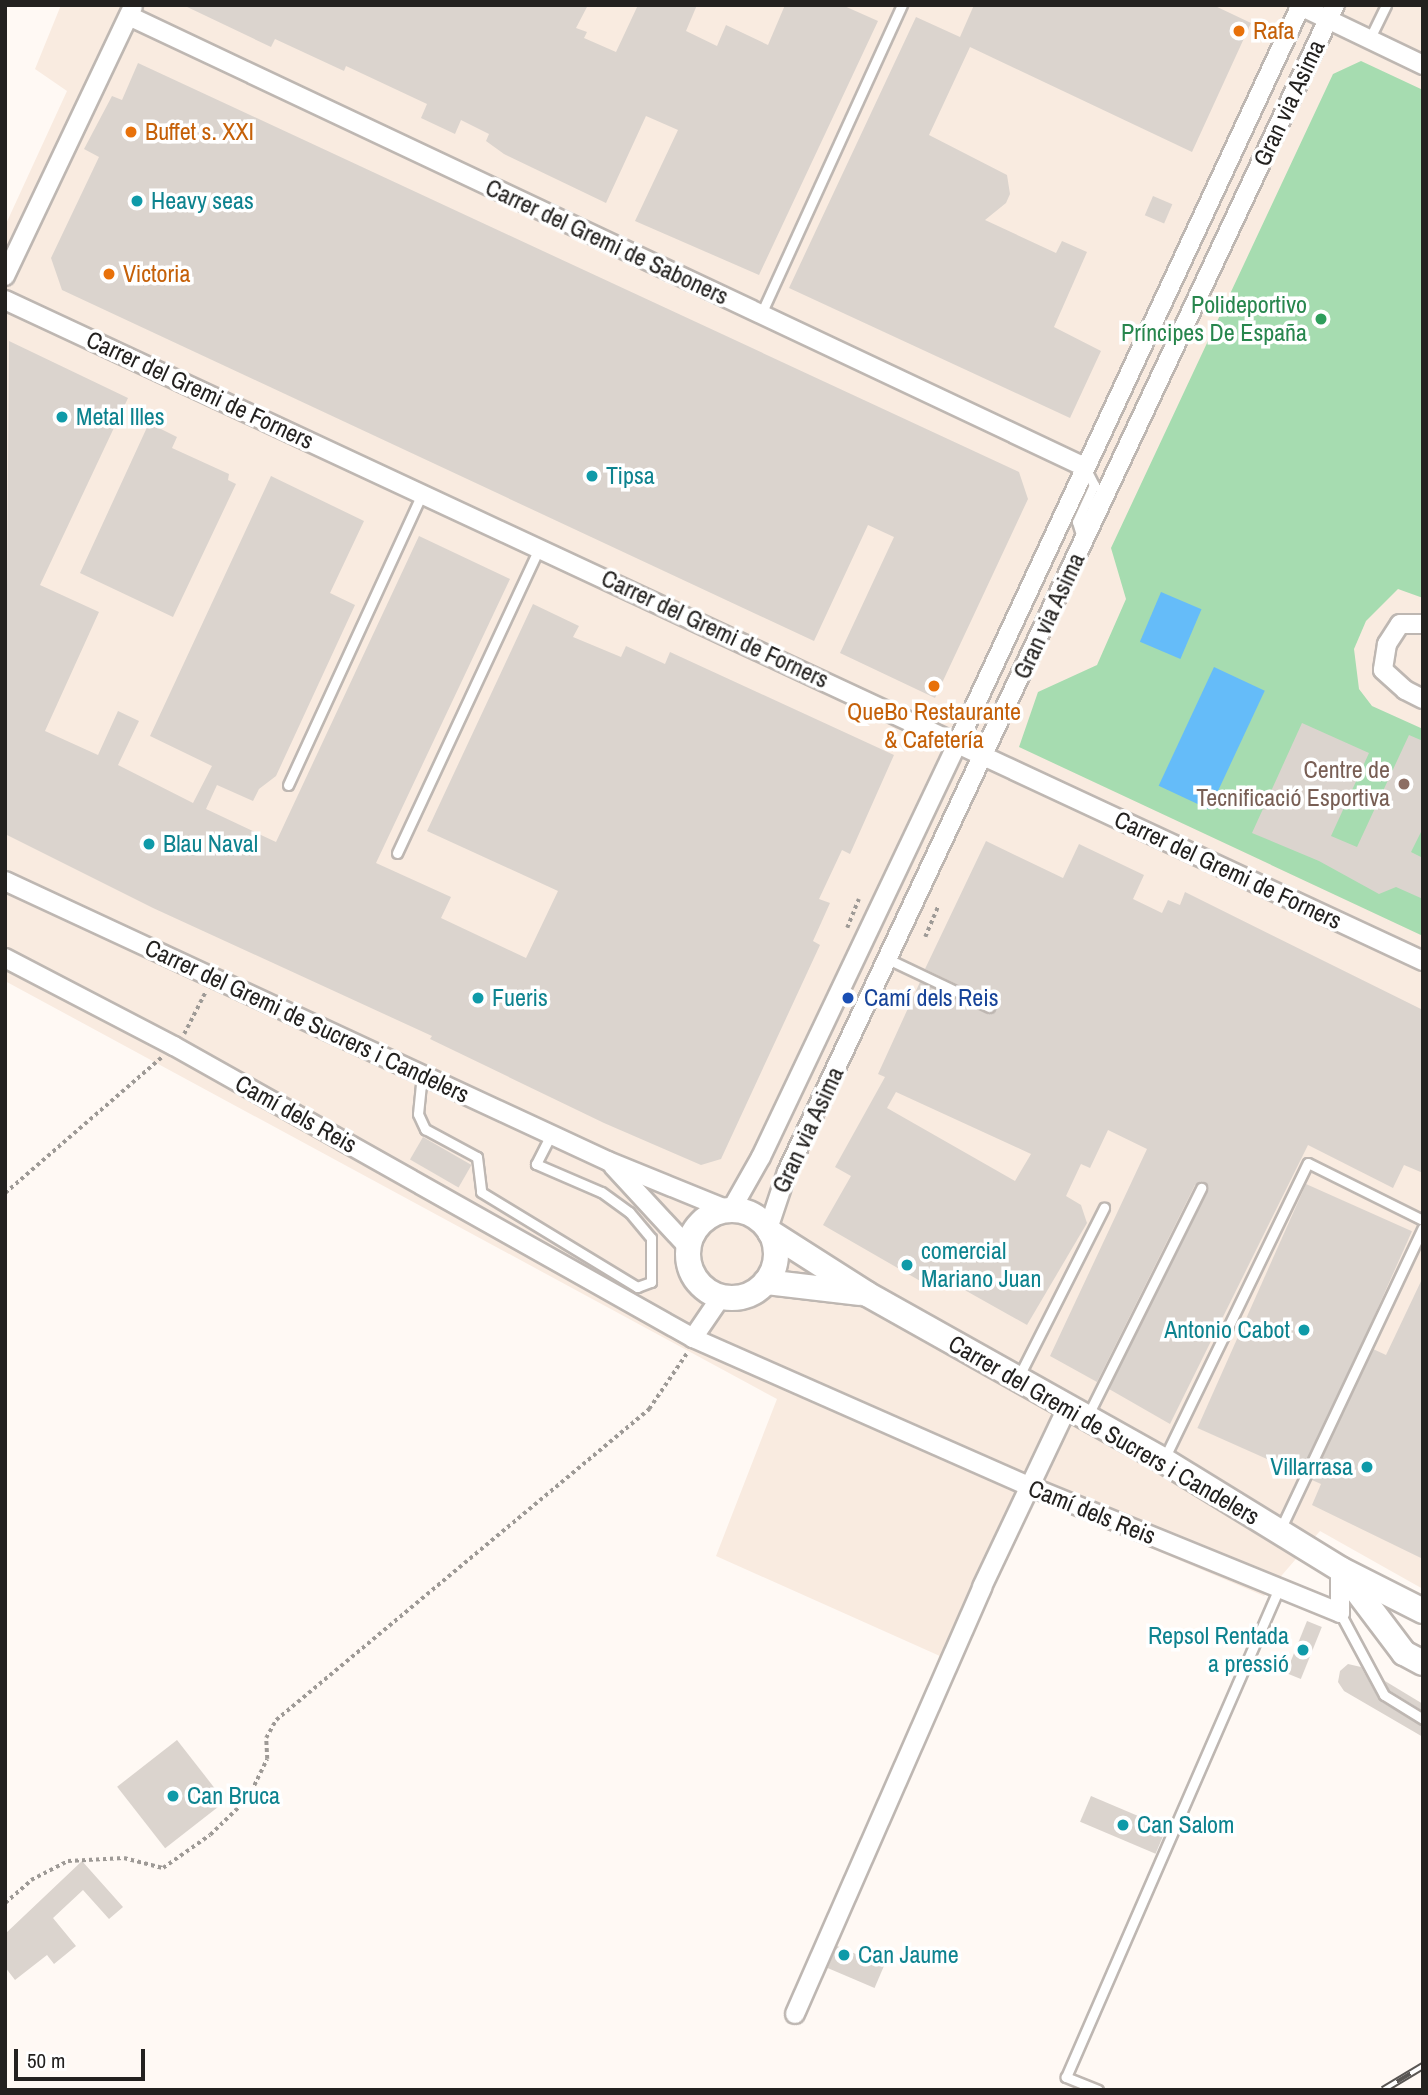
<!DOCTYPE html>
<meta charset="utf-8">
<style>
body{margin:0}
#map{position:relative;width:1428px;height:2095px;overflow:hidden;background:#fff9f4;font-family:"Archivo Narrow",sans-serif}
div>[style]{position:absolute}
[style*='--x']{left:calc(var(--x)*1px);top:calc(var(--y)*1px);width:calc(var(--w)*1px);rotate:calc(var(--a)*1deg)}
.built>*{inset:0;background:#f9ebe0}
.green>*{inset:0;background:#a6dcb0}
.water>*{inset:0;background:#65bcf9;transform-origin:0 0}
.building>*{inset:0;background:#dbd4ce;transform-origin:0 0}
.path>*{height:3.5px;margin-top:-1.75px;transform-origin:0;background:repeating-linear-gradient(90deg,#9e9a96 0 3.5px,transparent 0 7px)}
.roads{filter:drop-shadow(2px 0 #beb7b2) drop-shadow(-2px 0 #beb7b2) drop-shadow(0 2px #beb7b2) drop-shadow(0 -2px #beb7b2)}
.lane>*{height:9px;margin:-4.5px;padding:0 4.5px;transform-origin:4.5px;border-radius:4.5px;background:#fff}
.street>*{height:18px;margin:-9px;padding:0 9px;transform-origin:9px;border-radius:9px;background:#fff}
.secondary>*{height:24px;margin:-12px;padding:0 12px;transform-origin:12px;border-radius:12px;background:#fff}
.secondary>.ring{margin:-12px;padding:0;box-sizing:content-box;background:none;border:24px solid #fff;border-radius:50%}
.rail>*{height:8px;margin-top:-4px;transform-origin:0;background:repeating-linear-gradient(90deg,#fff 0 16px,#595653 0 32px);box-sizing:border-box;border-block:2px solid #595653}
.dots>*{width:19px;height:19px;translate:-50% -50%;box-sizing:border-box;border:4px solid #fff;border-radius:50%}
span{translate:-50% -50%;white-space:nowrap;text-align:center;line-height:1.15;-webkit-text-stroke:7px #fff;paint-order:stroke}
.food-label{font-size:24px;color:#c56008}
.left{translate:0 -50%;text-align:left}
.street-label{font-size:24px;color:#23211f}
.culture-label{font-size:24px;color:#0d838f}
.right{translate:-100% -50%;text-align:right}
.leisure-label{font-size:24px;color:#27864d}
.education-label{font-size:24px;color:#785e54}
.transit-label{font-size:24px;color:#164399}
.frame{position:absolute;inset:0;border:7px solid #23211f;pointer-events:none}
.scale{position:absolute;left:14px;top:2049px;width:131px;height:32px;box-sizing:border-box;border:4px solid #23211f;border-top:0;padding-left:9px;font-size:21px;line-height:24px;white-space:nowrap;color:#23211f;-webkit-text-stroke:5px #fff;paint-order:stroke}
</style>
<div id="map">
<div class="built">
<div style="clip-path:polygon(61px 5px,1423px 5px,1423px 1589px,1320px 1531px,1264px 1596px,1032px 1498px,960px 1665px,716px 1556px,777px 1399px,5px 981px,5px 226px,67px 91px,35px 69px)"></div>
</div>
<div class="green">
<div style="clip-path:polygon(1361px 61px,1423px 90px,1423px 598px,1398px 589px,1366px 621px,1354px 649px,1359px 689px,1372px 706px,1423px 729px,1423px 936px,1019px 747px,1038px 692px,1097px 665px,1126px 599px,1111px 548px,1333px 74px)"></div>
</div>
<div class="water">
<div style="left:1161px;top:592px;width:44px;height:54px;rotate:23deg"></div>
<div style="left:1214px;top:667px;width:56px;height:131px;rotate:25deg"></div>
</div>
<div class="building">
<div style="clip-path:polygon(183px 5px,588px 5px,576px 28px,587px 32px,584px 38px,616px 52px,638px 5px,697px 5px,686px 31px,717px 46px,726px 25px,768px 45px,785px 5px,842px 5px,878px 21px,759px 275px,635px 221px,678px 130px,646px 116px,606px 203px,504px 154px,486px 141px,489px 134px,461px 120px,455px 134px,421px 118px,427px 104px,346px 66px,344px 71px,275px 39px,271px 47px)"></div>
<div style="clip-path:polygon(974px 5px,1213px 5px,1251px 23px,1192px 152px,970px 47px,929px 135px,1007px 175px,1010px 194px,1006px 203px,985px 220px,1056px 253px,1062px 241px,1087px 252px,1054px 327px,1101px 351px,1070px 418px,789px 288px,916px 17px,960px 37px)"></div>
<div style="clip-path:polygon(138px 63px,1019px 472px,1028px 499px,935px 698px,840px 653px,894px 537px,868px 525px,814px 641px,62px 290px,51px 258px,99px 157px,84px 149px,112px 96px,122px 100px)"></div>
<div style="left:1153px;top:196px;width:21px;height:21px;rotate:23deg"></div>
<div style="clip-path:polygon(9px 341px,128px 398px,40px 585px,99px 612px,45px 731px,98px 755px,118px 711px,139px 721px,118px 765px,193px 803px,212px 766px,150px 736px,271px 476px,364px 521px,330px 593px,355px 605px,276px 776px,259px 789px,253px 801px,217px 785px,206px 809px,276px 842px,419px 536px,510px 579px,376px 863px,451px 897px,441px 918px,526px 958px,558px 891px,427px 831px,533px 604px,579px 626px,573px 637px,621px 657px,626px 646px,665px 664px,670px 652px,894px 755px,850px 854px,842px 850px,819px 899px,830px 903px,813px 941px,820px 945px,721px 1159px,701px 1165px,604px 1123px,430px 1039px,432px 1036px,153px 908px,5px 834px)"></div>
<div style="clip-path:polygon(149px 423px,177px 437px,172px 448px,229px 474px,228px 480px,236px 484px,173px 617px,80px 573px)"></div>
<div style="clip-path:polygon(1302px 723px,1369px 753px,1331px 836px,1357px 847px,1409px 735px,1423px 741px,1423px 828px,1411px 852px,1423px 858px,1423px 899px,1396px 887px,1379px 894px,1319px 861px,1252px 833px)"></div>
<div style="clip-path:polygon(evenodd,986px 841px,1063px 878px,1079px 844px,1144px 875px,1133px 899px,1162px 913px,1168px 900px,1180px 905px,1185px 892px,1423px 1010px,1423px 1173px,1404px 1165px,1393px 1188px,1308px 1145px,1170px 1424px,1109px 1389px,1207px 1191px,1205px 1182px,1195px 1185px,1097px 1382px,1050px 1356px,1147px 1149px,1108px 1130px,1090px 1168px,1081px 1164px,1066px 1196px,1081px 1205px,1087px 1223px,1027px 1325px,929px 1270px,922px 1282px,823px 1225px,851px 1176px,835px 1167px,885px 1077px,878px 1074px,920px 982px,986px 1013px,996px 1009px,992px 1001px,925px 969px,986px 841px,896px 1092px,1031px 1154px,1015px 1181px,887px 1108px,896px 1092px)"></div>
<div style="left:423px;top:1137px;width:56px;height:26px;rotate:30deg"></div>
<div style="left:1306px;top:1184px;width:116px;height:267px;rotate:24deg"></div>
<div style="clip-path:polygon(1423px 1277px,1423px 1559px,1312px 1505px,1321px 1484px,1312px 1480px,1373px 1349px,1386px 1355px)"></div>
<div style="left:1307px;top:1621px;width:16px;height:56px;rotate:22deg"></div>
<div style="clip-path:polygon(1348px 1664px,1361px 1667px,1380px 1701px,1423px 1726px,1423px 1737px,1344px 1691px,1338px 1682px,1340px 1671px)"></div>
<div style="clip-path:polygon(1385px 1681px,1423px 1704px,1423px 1711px,1389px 1690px)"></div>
<div style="left:177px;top:1740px;width:78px;height:76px;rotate:52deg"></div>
<div style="left:1091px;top:1796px;width:82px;height:28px;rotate:23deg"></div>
<div style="clip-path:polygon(82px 1861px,123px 1907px,109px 1919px,83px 1890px,53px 1918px,76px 1946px,54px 1964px,47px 1955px,15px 1980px,5px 1967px,5px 1934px)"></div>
<div style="left:837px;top:1946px;width:51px;height:24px;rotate:23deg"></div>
</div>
<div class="path">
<div style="--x:847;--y:928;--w:31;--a:-68"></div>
<div style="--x:925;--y:937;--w:34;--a:-67"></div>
<div style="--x:184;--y:1034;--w:48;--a:-62.9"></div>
<div style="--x:5;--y:1193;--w:208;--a:-40.9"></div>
<div style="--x:5;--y:1903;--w:35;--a:-41"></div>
<div style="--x:31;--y:1880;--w:42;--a:-27.2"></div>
<div style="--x:68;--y:1861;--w:56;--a:-3.1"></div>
<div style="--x:124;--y:1858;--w:40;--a:14.4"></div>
<div style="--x:163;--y:1868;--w:57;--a:-35.1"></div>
<div style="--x:210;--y:1835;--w:53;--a:-44.2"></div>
<div style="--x:248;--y:1798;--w:43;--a:-64"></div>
<div style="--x:267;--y:1759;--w:21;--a:-93"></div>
<div style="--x:266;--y:1738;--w:21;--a:-61"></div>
<div style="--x:276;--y:1720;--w:486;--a:-39.8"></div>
<div style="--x:649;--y:1409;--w:68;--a:-55.8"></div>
</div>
<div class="roads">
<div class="lane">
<div style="--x:1369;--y:40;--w:39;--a:-64"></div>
<div style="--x:761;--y:314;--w:340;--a:-65.5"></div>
<div style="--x:1082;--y:538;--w:17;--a:-107"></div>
<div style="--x:1077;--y:522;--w:41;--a:-65.3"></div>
<div style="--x:1094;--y:485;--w:20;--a:-117"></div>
<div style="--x:288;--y:785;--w:320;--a:-65.3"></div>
<div style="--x:397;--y:853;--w:336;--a:-65"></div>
<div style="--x:888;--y:959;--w:112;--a:25.4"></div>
<div style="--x:422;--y:1074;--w:40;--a:95.7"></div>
<div style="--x:418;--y:1114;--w:17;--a:65"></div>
<div style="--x:425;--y:1129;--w:59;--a:28.3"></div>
<div style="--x:477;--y:1157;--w:35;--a:83"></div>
<div style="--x:481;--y:1192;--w:183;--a:31.3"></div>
<div style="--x:637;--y:1287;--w:15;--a:-20"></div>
<div style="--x:651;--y:1282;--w:44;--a:-90"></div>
<div style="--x:651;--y:1238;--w:34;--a:-130"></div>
<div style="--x:629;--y:1212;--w:34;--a:-144"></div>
<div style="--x:601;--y:1192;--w:71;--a:-156.7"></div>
<div style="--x:536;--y:1164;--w:33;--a:-63"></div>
<div style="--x:1018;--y:1378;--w:191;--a:-63.2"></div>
<div style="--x:1088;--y:1415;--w:254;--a:-63.5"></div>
<div style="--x:1164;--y:1459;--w:329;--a:-64.1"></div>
<div style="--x:1308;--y:1163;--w:128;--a:26.4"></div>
<div style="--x:1280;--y:1530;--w:334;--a:-64.7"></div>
<div style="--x:1340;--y:1613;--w:93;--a:61.8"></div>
<div style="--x:1384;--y:1695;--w:46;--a:31.6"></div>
<div style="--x:1098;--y:2090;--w:35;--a:-158"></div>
<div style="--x:1066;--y:2077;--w:533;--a:-66.46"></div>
</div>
<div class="street">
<div style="--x:1298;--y:5;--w:139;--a:25.6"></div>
<div style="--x:129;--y:16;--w:1057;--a:25.26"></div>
<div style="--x:5;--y:276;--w:298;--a:-64.6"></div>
<div style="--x:5;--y:300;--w:1564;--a:24.99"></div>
<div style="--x:1423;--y:624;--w:23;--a:180"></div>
<div style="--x:1400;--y:624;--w:24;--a:123"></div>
<div style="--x:1387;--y:644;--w:26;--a:99"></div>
<div style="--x:1383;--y:670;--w:30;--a:42"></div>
<div style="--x:1405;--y:690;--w:20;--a:27"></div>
<div style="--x:5;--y:881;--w:665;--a:24.91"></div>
<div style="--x:608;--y:1161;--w:130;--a:22.2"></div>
<div style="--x:5;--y:958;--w:191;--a:27.5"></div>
<div style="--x:174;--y:1046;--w:596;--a:29.36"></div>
<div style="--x:693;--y:1338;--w:50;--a:-55.7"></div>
<div style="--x:613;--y:1166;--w:110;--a:47.2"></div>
<div style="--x:731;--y:1210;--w:61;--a:-60.5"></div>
<div style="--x:761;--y:1157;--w:459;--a:-64.6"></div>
<div style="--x:958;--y:742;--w:813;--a:-65.04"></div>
<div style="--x:768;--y:1229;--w:60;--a:-71.6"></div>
<div style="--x:787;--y:1172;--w:1289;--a:-64.85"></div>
<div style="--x:693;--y:1338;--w:367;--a:23.8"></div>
<div style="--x:1029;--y:1486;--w:336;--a:22.2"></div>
<div style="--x:1340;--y:1613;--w:44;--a:-90"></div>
<div style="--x:795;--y:2014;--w:466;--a:-66.3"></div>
<div style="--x:982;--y:1587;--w:200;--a:-64.6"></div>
</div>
<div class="secondary">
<div class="ring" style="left:688px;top:1210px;width:64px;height:64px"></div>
<div style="--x:770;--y:1232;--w:115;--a:32.6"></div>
<div style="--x:867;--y:1294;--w:339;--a:29.3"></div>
<div style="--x:1163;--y:1460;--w:208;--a:31.6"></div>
<div style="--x:1340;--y:1569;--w:93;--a:26.8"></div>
<div style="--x:766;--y:1282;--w:94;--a:6.7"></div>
<div style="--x:1345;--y:1575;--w:98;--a:52.9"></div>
<div style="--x:1404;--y:1653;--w:21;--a:28"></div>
</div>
</div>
<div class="rail">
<div style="--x:1383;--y:2090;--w:47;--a:-31"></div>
</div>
<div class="dots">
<div style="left:1239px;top:31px;background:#e8710a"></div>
<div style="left:131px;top:132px;background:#e8710a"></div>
<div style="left:137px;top:201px;background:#0f9aa8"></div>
<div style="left:109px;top:274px;background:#e8710a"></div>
<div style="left:1321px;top:319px;background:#2e9e5b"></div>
<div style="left:62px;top:417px;background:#0f9aa8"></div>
<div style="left:592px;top:476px;background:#0f9aa8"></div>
<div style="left:934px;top:686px;background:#e8710a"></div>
<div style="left:1404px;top:784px;background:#8d6e63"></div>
<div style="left:149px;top:844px;background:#0f9aa8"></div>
<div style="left:478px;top:998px;background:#0f9aa8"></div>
<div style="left:848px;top:998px;background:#1a4fb4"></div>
<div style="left:907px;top:1265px;background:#0f9aa8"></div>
<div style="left:1304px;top:1330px;background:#0f9aa8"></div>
<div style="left:1367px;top:1467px;background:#0f9aa8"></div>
<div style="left:1303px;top:1650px;background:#0f9aa8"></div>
<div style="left:173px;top:1796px;background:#0f9aa8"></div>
<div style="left:1123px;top:1825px;background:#0f9aa8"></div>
<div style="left:844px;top:1955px;background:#0f9aa8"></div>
</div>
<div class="food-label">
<span class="left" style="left:1253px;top:31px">Rafa</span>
<span class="left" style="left:145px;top:132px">Buffet s. XXI</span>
<span class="left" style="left:123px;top:274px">Victoria</span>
<span style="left:934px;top:726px">QueBo Restaurante<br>&amp; Cafetería</span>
</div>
<div class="street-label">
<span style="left:1289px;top:103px;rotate:-65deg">Gran via Asima</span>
<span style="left:607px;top:242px;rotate:25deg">Carrer del Gremi de Saboners</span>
<span style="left:200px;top:390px;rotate:25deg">Carrer del Gremi de Forners</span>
<span style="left:1049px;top:616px;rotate:-65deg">Gran via Asima</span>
<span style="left:715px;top:629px;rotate:25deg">Carrer del Gremi de Forners</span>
<span style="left:1228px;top:870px;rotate:25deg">Carrer del Gremi de Forners</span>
<span style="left:307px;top:1021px;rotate:25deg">Carrer del Gremi de Sucrers i Candelers</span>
<span style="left:296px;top:1114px;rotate:29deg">Camí dels Reis</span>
<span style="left:808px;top:1130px;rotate:-65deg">Gran via Asima</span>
<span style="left:1104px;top:1430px;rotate:30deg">Carrer del Gremi de Sucrers i Candelers</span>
<span style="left:1092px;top:1512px;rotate:22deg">Camí dels Reis</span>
</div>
<div class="culture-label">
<span class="left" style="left:151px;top:201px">Heavy seas</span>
<span class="left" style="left:76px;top:417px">Metal Illes</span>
<span class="left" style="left:606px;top:476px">Tipsa</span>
<span class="left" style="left:163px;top:844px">Blau Naval</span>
<span class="left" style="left:492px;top:998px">Fueris</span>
<span class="left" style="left:921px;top:1265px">comercial<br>Mariano Juan</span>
<span class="right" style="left:1290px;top:1330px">Antonio Cabot</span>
<span class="right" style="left:1353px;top:1467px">Villarrasa</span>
<span class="right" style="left:1289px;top:1650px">Repsol Rentada<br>a pressió</span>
<span class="left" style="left:187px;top:1796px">Can Bruca</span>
<span class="left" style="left:1137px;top:1825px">Can Salom</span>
<span class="left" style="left:858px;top:1955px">Can Jaume</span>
</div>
<div class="leisure-label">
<span class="right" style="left:1307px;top:319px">Polideportivo<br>Príncipes De España</span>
</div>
<div class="education-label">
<span class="right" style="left:1390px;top:784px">Centre de<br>Tecnificació Esportiva</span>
</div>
<div class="transit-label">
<span class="left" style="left:864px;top:998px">Camí dels Reis</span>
</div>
<div class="frame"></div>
<div class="scale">50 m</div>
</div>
